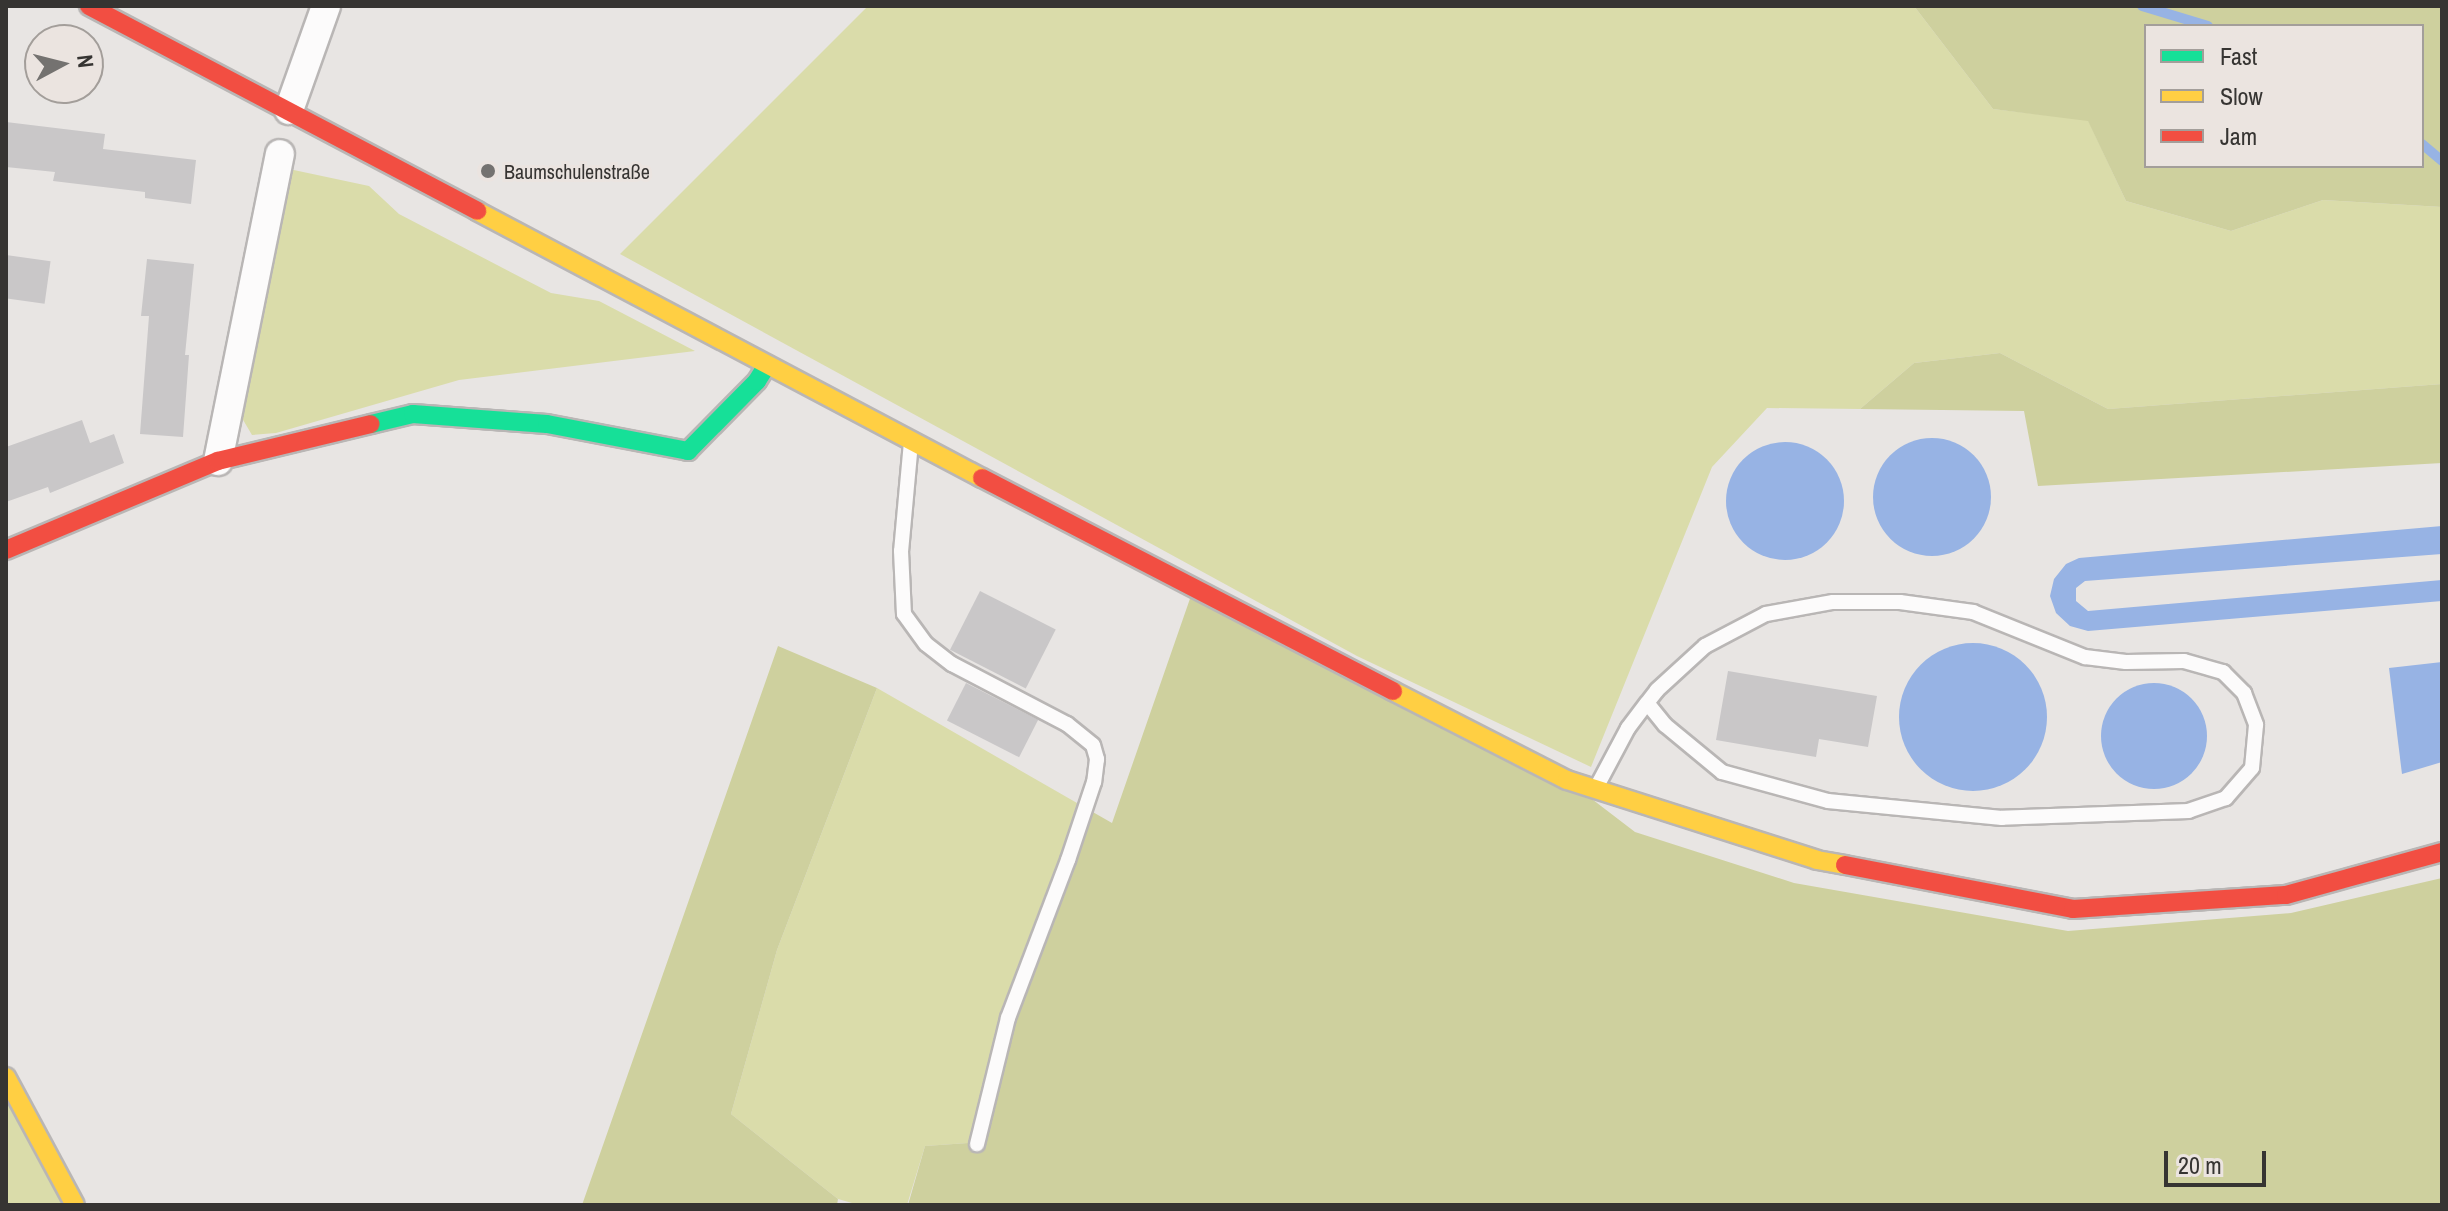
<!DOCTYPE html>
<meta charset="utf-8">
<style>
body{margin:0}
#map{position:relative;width:2448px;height:1211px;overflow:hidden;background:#e8e5e3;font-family:"Archivo Narrow",sans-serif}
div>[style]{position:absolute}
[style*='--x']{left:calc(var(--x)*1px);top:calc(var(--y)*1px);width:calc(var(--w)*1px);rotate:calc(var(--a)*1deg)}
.green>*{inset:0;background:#dadcaa}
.forest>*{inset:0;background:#ced09e}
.water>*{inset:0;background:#97b3e4}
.round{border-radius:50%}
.stream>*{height:10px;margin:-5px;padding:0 5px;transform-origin:5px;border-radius:5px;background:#97b3e4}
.building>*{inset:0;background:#c9c7c8;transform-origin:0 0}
.roads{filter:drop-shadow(2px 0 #b9b6b5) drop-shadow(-2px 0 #b9b6b5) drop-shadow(0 2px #b9b6b5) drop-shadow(0 -2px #b9b6b5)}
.lane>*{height:14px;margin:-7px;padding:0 7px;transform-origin:7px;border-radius:7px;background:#fcfbfb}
.street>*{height:28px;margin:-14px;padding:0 14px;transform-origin:14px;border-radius:14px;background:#fcfbfb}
.fast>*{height:18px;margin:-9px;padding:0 9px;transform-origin:9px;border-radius:9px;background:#16e098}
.slow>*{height:18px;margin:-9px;padding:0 9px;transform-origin:9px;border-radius:9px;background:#ffcf43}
.jam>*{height:18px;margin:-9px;padding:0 9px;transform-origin:9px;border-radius:9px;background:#f24e42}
.dots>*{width:22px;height:22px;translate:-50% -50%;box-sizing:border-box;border:4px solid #ebe4e0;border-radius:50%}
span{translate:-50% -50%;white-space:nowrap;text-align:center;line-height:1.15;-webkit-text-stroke:6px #ebe4e0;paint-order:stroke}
.poi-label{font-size:20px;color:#363432}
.left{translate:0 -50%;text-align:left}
.frame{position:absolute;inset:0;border:8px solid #363432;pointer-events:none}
.legend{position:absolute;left:2144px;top:24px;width:280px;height:144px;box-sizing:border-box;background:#ebe4e0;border:2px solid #a39e9a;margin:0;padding:10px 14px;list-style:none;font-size:24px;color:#363432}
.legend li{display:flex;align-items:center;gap:16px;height:40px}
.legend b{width:40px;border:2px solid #a39e9a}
.north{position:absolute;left:24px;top:24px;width:80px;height:80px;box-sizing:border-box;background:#ebe4e0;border:2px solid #a39e9a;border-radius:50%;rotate:83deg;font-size:22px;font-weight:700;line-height:32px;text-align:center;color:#363432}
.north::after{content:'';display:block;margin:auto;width:28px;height:36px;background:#747270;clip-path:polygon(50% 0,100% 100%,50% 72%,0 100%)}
.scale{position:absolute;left:2164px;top:1151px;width:102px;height:36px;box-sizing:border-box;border:4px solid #363432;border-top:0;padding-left:10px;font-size:24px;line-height:28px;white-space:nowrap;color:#363432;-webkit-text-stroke:6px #ebe4e0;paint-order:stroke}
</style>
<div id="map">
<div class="green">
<div style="clip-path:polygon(868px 6px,1914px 6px,1993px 109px,2088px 120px,2126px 201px,2231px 231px,2323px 200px,2442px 207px,2442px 384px,2108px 409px,2000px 353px,1914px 363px,1860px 409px,1767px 408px,1712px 467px,1591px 767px,1357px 656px,620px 254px)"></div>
<div style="clip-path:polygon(289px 169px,369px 186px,399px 214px,551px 293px,599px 301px,695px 351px,459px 380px,276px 433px,252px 435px,239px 413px)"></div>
<div style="clip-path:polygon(877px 688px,1077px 803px,968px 1143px,925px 1146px,907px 1205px,859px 1205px,838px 1199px,731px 1114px,777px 950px)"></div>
<div style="clip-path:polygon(6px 1077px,75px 1205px,6px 1205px)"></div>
</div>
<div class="forest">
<div style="clip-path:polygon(evenodd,1914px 6px,2442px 6px,2442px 207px,2323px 200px,2231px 231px,2126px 201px,2088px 121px,1993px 109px,1914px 6px,2146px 26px,2422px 26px,2422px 166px,2146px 166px,2146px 26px)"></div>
<div style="clip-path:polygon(2000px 353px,2108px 409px,2442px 384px,2442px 463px,2038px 486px,2024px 411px,1860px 409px,1914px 363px)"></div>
<div style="clip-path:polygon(1193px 590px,1567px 780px,1635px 832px,1794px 883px,2068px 931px,2291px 913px,2442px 878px,2442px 1205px,908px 1205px,925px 1146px,968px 1143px,1077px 803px,1112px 823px)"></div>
<div style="clip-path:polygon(778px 646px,877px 688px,777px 950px,731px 1114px,838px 1199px,837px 1205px,582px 1205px)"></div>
</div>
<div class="water">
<div class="round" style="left:1873px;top:438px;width:118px;height:118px"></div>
<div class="round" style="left:1726px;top:442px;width:118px;height:118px"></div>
<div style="clip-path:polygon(2442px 526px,2442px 554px,2085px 581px,2076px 588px,2076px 601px,2088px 611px,2442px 580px,2442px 601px,2088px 631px,2070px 626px,2056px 613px,2050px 596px,2054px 579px,2066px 564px,2079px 558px)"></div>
<div class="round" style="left:1899px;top:643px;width:148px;height:148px"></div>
<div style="clip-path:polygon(2442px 662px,2442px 762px,2402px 774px,2389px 668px)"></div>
<div class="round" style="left:2101px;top:683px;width:106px;height:106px"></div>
</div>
<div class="stream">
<div style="--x:2142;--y:6;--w:69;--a:16.9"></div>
<div style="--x:2422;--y:144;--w:26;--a:40"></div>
</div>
<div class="building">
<div style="clip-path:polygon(6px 122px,105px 134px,103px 149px,196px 160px,191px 204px,145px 198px,145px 192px,53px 181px,55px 172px,6px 167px)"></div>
<div style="left:6px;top:255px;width:45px;height:43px;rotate:8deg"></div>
<div style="clip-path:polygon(147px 259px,194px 264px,185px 355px,189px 355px,183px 437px,140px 434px,149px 316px,141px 316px)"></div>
<div style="clip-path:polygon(82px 420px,90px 443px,114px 434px,124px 463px,50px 493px,48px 487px,6px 502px,6px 447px)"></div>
<div style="left:980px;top:591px;width:85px;height:66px;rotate:27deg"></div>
<div style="clip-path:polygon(1728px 671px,1877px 696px,1868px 747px,1819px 739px,1816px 757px,1716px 740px)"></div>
<div style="left:966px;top:683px;width:81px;height:42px;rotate:27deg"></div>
</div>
<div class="roads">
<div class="lane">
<div style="--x:911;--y:442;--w:109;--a:95.2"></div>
<div style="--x:901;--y:551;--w:63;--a:87.3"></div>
<div style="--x:904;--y:614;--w:37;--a:54"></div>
<div style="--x:926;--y:644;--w:33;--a:38"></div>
<div style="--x:952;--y:664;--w:130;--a:27.6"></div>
<div style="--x:1067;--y:724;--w:33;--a:39"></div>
<div style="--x:1093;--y:745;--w:15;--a:74"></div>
<div style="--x:1097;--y:759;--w:23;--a:97"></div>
<div style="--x:1094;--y:782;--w:82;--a:108.4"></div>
<div style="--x:1068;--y:860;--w:169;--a:110.8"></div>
<div style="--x:1008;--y:1018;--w:130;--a:103.8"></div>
<div style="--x:1595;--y:790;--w:70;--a:-62"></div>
<div style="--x:1628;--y:728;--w:31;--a:-53"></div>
<div style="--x:1647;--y:703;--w:16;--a:-52"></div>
<div style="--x:1657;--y:690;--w:65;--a:-42.5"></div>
<div style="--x:1705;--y:646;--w:69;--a:-27.7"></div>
<div style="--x:1766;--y:614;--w:68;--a:-10.2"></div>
<div style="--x:1833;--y:602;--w:67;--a:0"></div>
<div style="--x:1900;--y:602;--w:74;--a:7.8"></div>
<div style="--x:1973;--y:612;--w:121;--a:21.9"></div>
<div style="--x:2085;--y:657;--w:41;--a:7"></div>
<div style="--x:2126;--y:662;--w:58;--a:-1"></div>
<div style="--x:2184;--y:661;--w:41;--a:15.8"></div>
<div style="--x:2223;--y:672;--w:30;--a:45"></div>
<div style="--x:2244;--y:693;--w:34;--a:69"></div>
<div style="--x:2256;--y:725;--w:43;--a:95.3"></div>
<div style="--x:2252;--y:768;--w:40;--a:131"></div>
<div style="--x:2226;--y:798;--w:39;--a:161"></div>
<div style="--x:2189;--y:811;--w:187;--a:177.9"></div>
<div style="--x:2002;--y:818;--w:175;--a:-174.4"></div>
<div style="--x:1828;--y:801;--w:110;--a:-164.7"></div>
<div style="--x:1722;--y:772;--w:74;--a:-140.5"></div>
<div style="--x:1665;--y:725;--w:28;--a:-129"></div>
</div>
<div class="street">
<div style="--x:289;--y:110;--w:110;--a:-70.4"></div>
<div style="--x:218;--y:461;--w:313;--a:-78.6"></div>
</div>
<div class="fast">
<div style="--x:371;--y:424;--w:43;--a:-13.4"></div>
<div style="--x:413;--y:414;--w:134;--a:4.3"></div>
<div style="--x:547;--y:424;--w:144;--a:10.8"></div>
<div style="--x:688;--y:451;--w:98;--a:-45.4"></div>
<div style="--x:757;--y:381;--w:19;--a:-58"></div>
</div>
<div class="slow">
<div style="--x:477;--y:211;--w:571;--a:27.87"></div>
<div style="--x:1393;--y:691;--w:195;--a:27.1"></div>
<div style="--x:1567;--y:780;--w:262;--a:17.7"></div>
<div style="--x:1817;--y:860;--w:28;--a:10"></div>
<div style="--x:6;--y:1077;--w:145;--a:61.7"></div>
</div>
<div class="jam">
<div style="--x:89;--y:6;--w:439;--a:27.8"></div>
<div style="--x:982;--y:478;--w:463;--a:27.4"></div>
<div style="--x:6;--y:550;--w:230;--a:-22.8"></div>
<div style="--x:218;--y:461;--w:157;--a:-13.6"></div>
<div style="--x:1845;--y:865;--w:232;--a:10.9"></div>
<div style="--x:2073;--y:909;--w:213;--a:-3.8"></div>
<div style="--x:2286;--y:895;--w:162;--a:-15.4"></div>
</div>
</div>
<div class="dots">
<div style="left:488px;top:171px;background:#747270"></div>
</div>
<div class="poi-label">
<span class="left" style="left:504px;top:171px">Baumschulenstraße</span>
</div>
<div class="frame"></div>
<ul class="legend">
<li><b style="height:10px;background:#16e098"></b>Fast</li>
<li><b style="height:10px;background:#ffcf43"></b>Slow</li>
<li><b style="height:10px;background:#f24e42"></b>Jam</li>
</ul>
<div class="north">N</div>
<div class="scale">20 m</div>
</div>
